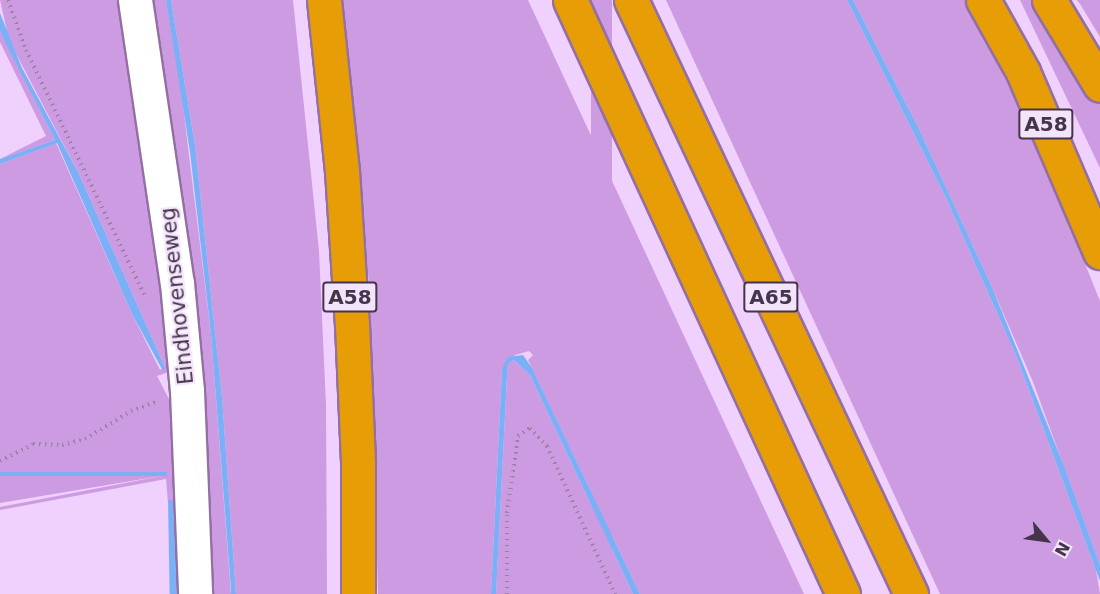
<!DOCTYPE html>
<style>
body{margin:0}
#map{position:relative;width:1100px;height:594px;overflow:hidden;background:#f0d0fd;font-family:"DejaVu Sans",sans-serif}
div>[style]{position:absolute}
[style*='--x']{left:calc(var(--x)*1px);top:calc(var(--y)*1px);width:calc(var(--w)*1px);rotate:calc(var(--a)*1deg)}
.green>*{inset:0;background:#cd9be1;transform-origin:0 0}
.water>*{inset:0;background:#7bb0f7;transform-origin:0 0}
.path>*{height:4px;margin-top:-2px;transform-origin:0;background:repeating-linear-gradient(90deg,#9a82a4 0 1.5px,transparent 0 6px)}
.roads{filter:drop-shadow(2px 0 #946fa3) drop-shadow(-2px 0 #946fa3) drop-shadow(0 2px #946fa3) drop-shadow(0 -2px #946fa3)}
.minor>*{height:33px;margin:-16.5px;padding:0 16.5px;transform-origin:16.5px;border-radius:16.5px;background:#fff}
.motorway>*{height:33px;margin:-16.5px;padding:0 16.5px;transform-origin:16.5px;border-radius:16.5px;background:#e79e06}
span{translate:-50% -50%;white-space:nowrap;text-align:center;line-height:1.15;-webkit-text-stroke:4.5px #f4e4fb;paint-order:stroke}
.shield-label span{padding:2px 4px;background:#f4e4fb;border:2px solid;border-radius:4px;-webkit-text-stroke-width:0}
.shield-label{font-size:20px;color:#45354b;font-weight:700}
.street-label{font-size:21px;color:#45354b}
.north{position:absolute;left:1016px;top:510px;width:60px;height:60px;-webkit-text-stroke:4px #f4e4fb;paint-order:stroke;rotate:119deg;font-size:16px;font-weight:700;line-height:24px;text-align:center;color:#45354b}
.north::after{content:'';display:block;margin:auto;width:21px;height:27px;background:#45354b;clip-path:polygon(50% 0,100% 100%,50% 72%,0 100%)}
</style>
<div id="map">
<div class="green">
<div style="clip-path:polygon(evenodd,0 0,129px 0,155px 173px,174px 336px,190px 594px,178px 594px,177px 501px,168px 503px,166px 479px,0 510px,0 507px,167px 475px,0 503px,0 164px,56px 143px,132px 314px,160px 370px,165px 367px,79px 174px,9px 40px,0 0,169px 372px,171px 403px,157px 376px,169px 372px)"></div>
<div style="clip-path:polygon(143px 0,166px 0,180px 82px,211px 334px,231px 594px,204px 594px)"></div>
<div style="clip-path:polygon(171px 0,293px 0,319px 251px,326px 405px,327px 594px,236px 594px,222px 397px,195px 145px)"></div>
<div style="clip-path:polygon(342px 0,528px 0,804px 594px,640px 594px,528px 360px,533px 355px,529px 351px,515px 355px,502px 369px,491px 594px,378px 594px,370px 294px)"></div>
<div style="left:591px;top:0;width:21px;height:654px"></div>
<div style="clip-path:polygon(666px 0,847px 0,946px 198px,1017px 358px,1096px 570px,1100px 594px,940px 594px)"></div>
<div style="clip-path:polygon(853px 0,965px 0,1031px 130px,1100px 301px,1100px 565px,1033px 382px,992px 287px,920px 131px)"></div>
<div style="clip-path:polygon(1020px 0,1038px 0,1100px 96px,1100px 168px)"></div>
<div style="clip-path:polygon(1077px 0,1100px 0,1100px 37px,1080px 4px)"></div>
<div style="clip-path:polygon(0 31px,55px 140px,0 159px,46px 136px,0 42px)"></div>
<div style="clip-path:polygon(514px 360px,530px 375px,633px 594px,496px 594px,507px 377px,508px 364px)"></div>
</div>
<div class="water">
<div style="clip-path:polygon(166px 0,171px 0,195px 145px,222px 397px,236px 594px,231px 594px,231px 589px,211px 334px,190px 152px)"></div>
<div style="clip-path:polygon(847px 0,853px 0,920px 131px,992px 287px,1064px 466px,1100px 565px,1100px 581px,1017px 358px,946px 198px)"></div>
<div style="clip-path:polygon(0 13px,22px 68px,79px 174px,165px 367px,163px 371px,132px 314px,57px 143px,0 164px,0 159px,55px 140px,6px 44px,0 31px)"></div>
<div style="clip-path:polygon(523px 355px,532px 368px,640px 594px,633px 594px,530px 375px,514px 360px,508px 364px,507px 377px,496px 594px,491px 594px,502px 369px,508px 357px)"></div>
<div style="left:167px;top:472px;width:4px;height:170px;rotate:90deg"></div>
<div style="left:177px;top:500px;width:94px;height:9px;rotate:89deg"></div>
</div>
<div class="path">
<div style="--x:8;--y:0;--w:53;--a:70.2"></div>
<div style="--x:26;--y:50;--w:276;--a:64.2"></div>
<div style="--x:0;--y:461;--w:37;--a:-27"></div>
<div style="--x:33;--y:444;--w:29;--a:2"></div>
<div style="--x:62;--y:445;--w:24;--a:-15"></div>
<div style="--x:85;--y:439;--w:54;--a:-31.3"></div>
<div style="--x:131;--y:411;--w:29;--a:-20"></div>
<div style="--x:507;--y:594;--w:81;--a:-90"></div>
<div style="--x:507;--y:513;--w:78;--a:-81.9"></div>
<div style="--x:518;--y:436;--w:14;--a:-34"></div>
<div style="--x:530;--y:428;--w:25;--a:47"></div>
<div style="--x:547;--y:446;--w:163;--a:65.3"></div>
</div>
<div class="roads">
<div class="minor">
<div style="--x:135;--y:0;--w:286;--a:81.6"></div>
<div style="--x:177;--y:283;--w:108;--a:84.7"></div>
<div style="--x:187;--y:391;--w:203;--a:87.7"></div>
</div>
<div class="motorway">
<div style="--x:324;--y:0;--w:172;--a:84"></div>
<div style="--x:342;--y:171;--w:153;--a:86.3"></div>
<div style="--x:352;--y:324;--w:140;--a:87.5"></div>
<div style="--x:358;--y:464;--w:130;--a:90"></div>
<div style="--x:570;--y:0;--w:654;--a:65.32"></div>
<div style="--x:631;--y:0;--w:657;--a:64.76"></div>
<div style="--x:983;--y:0;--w:82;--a:60.9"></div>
<div style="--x:1023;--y:72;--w:196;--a:66.8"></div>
<div style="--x:1049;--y:0;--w:99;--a:59"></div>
</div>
</div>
<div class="shield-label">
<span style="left:1046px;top:124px">A58</span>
<span style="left:350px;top:297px">A58</span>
<span style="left:771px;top:297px">A65</span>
</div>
<div class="street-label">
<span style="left:177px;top:296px;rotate:-96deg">Eindhovenseweg</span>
</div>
<div class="north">N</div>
</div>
